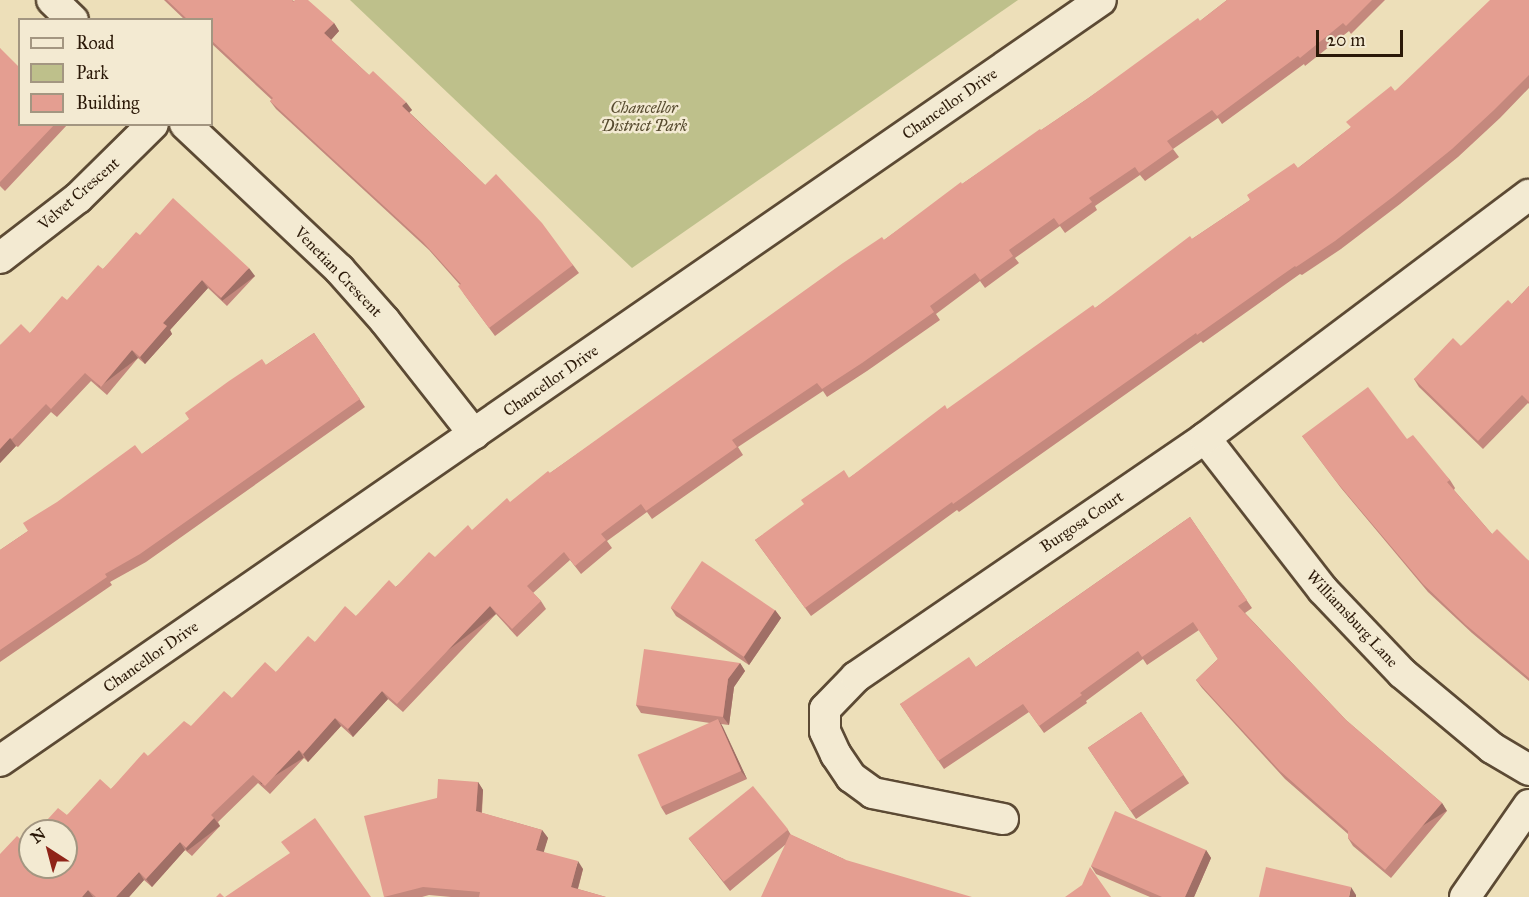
<!DOCTYPE html>
<style>
body{margin:0}
#map{position:relative;width:1529px;height:897px;overflow:hidden;background:#eddfb9;font-family:"IM FELL Great Primer",serif}
div>[style]{position:absolute}
[style*='--x']{left:calc(var(--x)*1px);top:calc(var(--y)*1px);width:calc(var(--w)*1px);rotate:calc(var(--a)*1deg)}
.green>*{inset:0;background:#bec08b}
.roads{filter:drop-shadow(2px 0 #5c4a34) drop-shadow(-2px 0 #5c4a34) drop-shadow(0 2px #5c4a34) drop-shadow(0 -2px #5c4a34)}
.minor>*{height:30px;margin:-15px;padding:0 15px;transform-origin:15px;border-radius:15px;background:#f3ead2}
.wall>*{inset:0;background:#c4887d;transform-origin:0 0}
.shaded-wall>*{inset:0;background:#a06f66;transform-origin:0 0}
.building>*{inset:0;background:#e49e91;transform-origin:0 0}
span{translate:-50% -50%;white-space:nowrap;text-align:center;line-height:1.15;-webkit-text-stroke:5px #f3ead2;paint-order:stroke}
.street-label{font-size:16px;color:#2b1908}
.park-label{font-size:16px;color:#574b2f;font-style:italic}
.legend{position:absolute;left:18px;top:18px;width:195px;height:108px;box-sizing:border-box;background:#f3ead2;border:2px solid #a39681;margin:0;padding:8px 10px;list-style:none;font-size:18px;color:#2b1908}
.legend li{display:flex;align-items:center;gap:12px;height:30px}
.legend b{width:30px;border:2px solid #a39681}
.north{position:absolute;left:18px;top:819px;width:60px;height:60px;box-sizing:border-box;background:#f3ead2;border:2px solid #a39681;border-radius:50%;rotate:324deg;font-size:16px;font-weight:700;line-height:24px;text-align:center;color:#2b1908}
.north::after{content:'';display:block;margin:auto;width:21px;height:27px;background:#8f2418;clip-path:polygon(50% 0,100% 100%,50% 72%,0 100%)}
.scale{position:absolute;left:1316px;top:30px;width:87px;height:27px;box-sizing:border-box;border:3px solid #2b1908;border-top:0;padding-left:8px;font-size:18px;line-height:21px;white-space:nowrap;color:#2b1908;-webkit-text-stroke:4px #f3ead2;paint-order:stroke}
</style>
<div id="map">
<div class="green">
<div style="clip-path:polygon(350px 0,1018px 0,632px 268px)"></div>
</div>
<div class="roads">
<div class="minor">
<div style="--x:52;--y:0;--w:29;--a:44"></div>
<div style="--x:185;--y:124;--w:212;--a:43.3"></div>
<div style="--x:339;--y:269;--w:69;--a:48.5"></div>
<div style="--x:385;--y:321;--w:144;--a:51.8"></div>
<div style="--x:0;--y:258;--w:98;--a:-37.6"></div>
<div style="--x:78;--y:198;--w:105;--a:-44.6"></div>
<div style="--x:1205;--y:438;--w:192;--a:52.2"></div>
<div style="--x:1323;--y:590;--w:115;--a:46.4"></div>
<div style="--x:1402;--y:673;--w:117;--a:39.8"></div>
<div style="--x:1492;--y:748;--w:43;--a:30.7"></div>
<div style="--x:0;--y:761;--w:1338;--a:-34.65"></div>
<div style="--x:1003;--y:819;--w:133;--a:-168.7"></div>
<div style="--x:873;--y:793;--w:27;--a:-144"></div>
<div style="--x:851;--y:777;--w:27;--a:-124"></div>
<div style="--x:836;--y:755;--w:26;--a:-115"></div>
<div style="--x:825;--y:731;--w:22;--a:-90"></div>
<div style="--x:825;--y:709;--w:45;--a:-45.9"></div>
<div style="--x:856;--y:677;--w:423;--a:-34.4"></div>
<div style="--x:1205;--y:438;--w:405;--a:-36.9"></div>
<div style="--x:1465;--y:897;--w:112;--a:-55.2"></div>
</div>
</div>
<div class="wall">
<div style="clip-path:polygon(164px 0,292px 0,334px 23px,339px 31px,331px 40px,369px 75px,412px 110px,409px 112px,485px 185px,573px 265px,579px 273px,495px 336px,464px 294px,460px 285px,429px 250px,276px 109px,270px 101px,272px 100px,212px 44px,212px 20px,185px 20px)"></div>
<div style="clip-path:polygon(1227px 0,1385px 0,1351px 34px,1349px 31px,1305px 66px,1304px 64px,1222px 124px,1218px 118px,1173px 149px,1179px 157px,1145px 181px,1140px 175px,1095px 206px,1097px 210px,1065px 233px,1060px 226px,1015px 258px,1019px 263px,985px 288px,980px 281px,936px 314px,940px 320px,867px 371px,827px 397px,823px 391px,738px 447px,743px 455px,652px 519px,647px 512px,607px 541px,612px 548px,581px 574px,570px 560px,533px 593px,541px 601px,546px 609px,517px 637px,496px 614px,403px 712px,388px 699px,353px 737px,341px 726px,308px 762px,304px 758px,270px 794px,258px 783px,218px 822px,220px 826px,192px 856px,185px 850px,152px 887px,144px 880px,129px 897px,0 897px,26px 844px,67px 815px,111px 789px,148px 756px,232px 698px,276px 672px,315px 642px,356px 616px,550px 473px,884px 240px,962px 184px,1087px 99px,1200px 21px)"></div>
<div style="clip-path:polygon(1529px 0,1529px 88px,1500px 118px,1458px 157px,1400px 204px,1341px 249px,1302px 275px,1300px 274px,1203px 343px,1201px 341px,959px 512px,957px 510px,811px 616px,755px 540px,849px 478px,1095px 308px,1192px 239px,1298px 168px,1350px 128px,1395px 91px)"></div>
<div style="clip-path:polygon(0 48px,20px 124px,68px 124px,5px 191px,0 186px)"></div>
<div style="clip-path:polygon(140px 235px,255px 276px,227px 306px,208px 288px,170px 330px,172px 334px,145px 364px,138px 358px,107px 395px,91px 381px,57px 417px,51px 412px,18px 447px,16px 446px,0 463px,0 345px,30px 333px,103px 269px)"></div>
<div style="clip-path:polygon(1529px 286px,1529px 404px,1528px 403px,1483px 449px,1419px 387px,1414px 379px,1461px 346px,1512px 304px)"></div>
<div style="clip-path:polygon(314px 333px,365px 407px,146px 562px,110px 582px,112px 585px,0 662px,0 550px,142px 454px,266px 365px)"></div>
<div style="clip-path:polygon(1302px 436px,1407px 439px,1450px 480px,1455px 488px,1454px 490px,1492px 534px,1529px 561px,1529px 681px,1472px 633px,1428px 592px,1341px 488px)"></div>
<div style="clip-path:polygon(1190px 517px,1252px 608px,1245px 613px,1346px 720px,1442px 803px,1447px 811px,1391px 878px,1353px 846px,1348px 838px,1348px 834px,1285px 779px,1202px 688px,1196px 680px,1218px 659px,1199px 630px,1147px 665px,1143px 659px,1086px 701px,1087px 703px,1044px 733px,1029px 712px,944px 769px,900px 704px,976px 667px)"></div>
<div style="clip-path:polygon(671px 608px,775px 610px,781px 618px,749px 665px,676px 616px)"></div>
<div style="clip-path:polygon(740px 663px,745px 671px,734px 687px,729px 725px,721px 724px,747px 779px,666px 815px,661px 807px,710px 723px,641px 713px,636px 705px)"></div>
<div style="left:1141px;top:712px;width:86px;height:64px;rotate:56deg"></div>
<div style="clip-path:polygon(478px 782px,483px 790px,482px 813px,542px 830px,548px 838px,543px 852px,583px 869px,578px 889px,606px 897px,451px 897px,429px 895px,422px 897px,384px 897px,437px 798px)"></div>
<div style="clip-path:polygon(788px 830px,791px 835px,846px 860px,785px 845px,730px 891px,689px 839px)"></div>
<div style="clip-path:polygon(1206px 850px,1211px 858px,1194px 897px,1150px 897px,1096px 874px,1091px 866px)"></div>
</div>
<div class="shaded-wall">
<div style="clip-path:polygon(334px 23px,339px 31px,330px 41px,324px 33px)"></div>
<div style="clip-path:polygon(406px 102px,412px 110px,408px 114px,402px 106px)"></div>
<div style="left:249px;top:268px;width:10px;height:41px;rotate:53deg"></div>
<div style="clip-path:polygon(202px 280px,208px 288px,170px 330px,172px 334px,145px 364px,140px 357px,163px 323px)"></div>
<div style="left:132px;top:350px;width:10px;height:48px;rotate:53deg"></div>
<div style="clip-path:polygon(10px 438px,16px 446px,0 463px,0 449px)"></div>
<div style="left:490px;top:606px;width:10px;height:135px;rotate:53deg"></div>
<div style="clip-path:polygon(775px 610px,781px 618px,749px 665px,744px 657px)"></div>
<div style="clip-path:polygon(740px 663px,745px 671px,734px 687px,729px 725px,723px 717px,728px 679px)"></div>
<div style="clip-path:polygon(382px 691px,388px 699px,353px 737px,348px 729px)"></div>
<div style="clip-path:polygon(335px 718px,341px 726px,308px 762px,303px 754px)"></div>
<div style="clip-path:polygon(718px 719px,723px 727px,747px 779px,741px 771px)"></div>
<div style="left:299px;top:750px;width:9px;height:50px;rotate:58deg"></div>
<div style="clip-path:polygon(478px 782px,483px 790px,481px 819px,476px 811px)"></div>
<div style="left:1442px;top:803px;width:9px;height:88px;rotate:58deg"></div>
<div style="left:214px;top:818px;width:10px;height:41px;rotate:53deg"></div>
<div style="clip-path:polygon(542px 830px,548px 838px,542px 858px,536px 850px)"></div>
<div style="clip-path:polygon(180px 842px,185px 850px,152px 887px,146px 879px)"></div>
<div style="clip-path:polygon(1206px 850px,1211px 858px,1194px 897px,1185px 897px)"></div>
<div style="clip-path:polygon(578px 861px,583px 869px,576px 895px,571px 887px)"></div>
<div style="clip-path:polygon(139px 872px,144px 880px,129px 897px,116px 897px)"></div>
<div style="clip-path:polygon(1351px 887px,1356px 895px,1356px 897px,1349px 897px)"></div>
<div style="clip-path:polygon(88px 890px,93px 897px,82px 897px)"></div>
</div>
<div class="building">
<div style="clip-path:polygon(167px 0,292px 0,293px 2px,295px 0,308px 0,334px 23px,324px 33px,369px 75px,373px 71px,406px 102px,402px 106px,485px 185px,496px 174px,542px 223px,573px 265px,489px 328px,458px 286px,461px 284px,423px 242px,270px 101px,273px 98px,212px 41px,212px 20px,188px 20px)"></div>
<div style="clip-path:polygon(1227px 0,1372px 0,1346px 26px,1343px 23px,1300px 58px,1298px 56px,1217px 116px,1212px 110px,1167px 141px,1173px 149px,1139px 173px,1135px 167px,1089px 198px,1092px 202px,1059px 225px,1054px 218px,1009px 250px,1013px 256px,980px 280px,975px 273px,930px 306px,934px 312px,862px 363px,822px 389px,817px 383px,732px 440px,737px 447px,646px 511px,641px 504px,601px 534px,606px 540px,575px 566px,564px 552px,527px 586px,541px 601px,512px 629px,490px 606px,397px 704px,382px 691px,348px 729px,335px 718px,303px 754px,299px 750px,265px 786px,253px 775px,211px 815px,214px 818px,186px 848px,180px 842px,146px 879px,139px 872px,116px 897px,96px 897px,88px 890px,82px 897px,0 897px,0 854px,17px 836px,26px 844px,30px 839px,30px 867px,66px 867px,66px 831px,37px 831px,58px 808px,67px 815px,100px 779px,111px 789px,144px 752px,148px 756px,184px 721px,191px 726px,224px 691px,232px 698px,265px 662px,276px 672px,308px 636px,315px 642px,345px 606px,356px 616px,389px 580px,396px 587px,429px 552px,435px 557px,468px 525px,472px 530px,507px 498px,510px 502px,548px 471px,550px 473px,843px 263px,882px 237px,884px 240px,961px 182px,962px 184px,1040px 129px,1041px 130px,1087px 99px,1198px 18px,1200px 21px)"></div>
<div style="clip-path:polygon(1490px 0,1529px 0,1529px 75px,1494px 110px,1452px 149px,1394px 196px,1335px 241px,1296px 267px,1295px 266px,1197px 335px,1196px 333px,953px 504px,952px 502px,805px 608px,755px 540px,804px 504px,801px 500px,844px 470px,849px 478px,945px 405px,947px 409px,1093px 305px,1095px 308px,1190px 236px,1192px 239px,1250px 200px,1247px 195px,1294px 163px,1298px 168px,1351px 127px,1346px 122px,1391px 86px,1395px 91px)"></div>
<div style="clip-path:polygon(0 48px,20px 68px,20px 124px,55px 124px,0 182px)"></div>
<div style="clip-path:polygon(173px 198px,249px 268px,221px 298px,202px 280px,163px 323px,167px 326px,140px 357px,132px 350px,101px 387px,85px 373px,51px 409px,46px 404px,12px 439px,10px 438px,0 449px,0 345px,21px 324px,30px 333px,62px 296px,67px 300px,98px 265px,103px 269px,136px 232px,140px 235px)"></div>
<div style="clip-path:polygon(1529px 286px,1529px 402px,1522px 395px,1478px 441px,1414px 379px,1453px 338px,1461px 346px,1508px 300px,1512px 304px)"></div>
<div style="clip-path:polygon(314px 333px,360px 399px,140px 554px,105px 574px,107px 577px,0 650px,0 550px,28px 531px,23px 523px,57px 502px,135px 445px,142px 454px,189px 419px,185px 413px,229px 381px,262px 359px,266px 365px)"></div>
<div style="clip-path:polygon(1368px 387px,1407px 439px,1413px 435px,1450px 480px,1447px 482px,1492px 534px,1497px 529px,1529px 561px,1529px 678px,1466px 625px,1423px 584px,1335px 480px,1302px 436px)"></div>
<div style="clip-path:polygon(1190px 517px,1247px 600px,1238px 606px,1346px 720px,1442px 803px,1385px 870px,1348px 838px,1348px 831px,1280px 771px,1196px 680px,1218px 659px,1193px 622px,1142px 657px,1138px 651px,1080px 693px,1082px 695px,1039px 726px,1023px 704px,938px 761px,900px 704px,969px 657px,976px 667px)"></div>
<div style="left:702px;top:561px;width:88px;height:56px;rotate:34deg"></div>
<div style="clip-path:polygon(644px 649px,740px 663px,728px 679px,723px 717px,636px 705px)"></div>
<div style="left:1141px;top:712px;width:76px;height:64px;rotate:56deg"></div>
<div style="left:718px;top:719px;width:57px;height:88px;rotate:66deg"></div>
<div style="clip-path:polygon(438px 779px,478px 782px,476px 811px,542px 830px,536px 850px,578px 861px,571px 887px,606px 897px,479px 897px,480px 892px,423px 887px,384px 897px,364px 816px,437px 798px)"></div>
<div style="left:753px;top:786px;width:56px;height:83px;rotate:51deg"></div>
<div style="clip-path:polygon(1115px 811px,1206px 850px,1185px 897px,1162px 897px,1091px 866px)"></div>
<div style="clip-path:polygon(315px 818px,371px 897px,225px 897px,290px 853px,281px 842px)"></div>
<div style="clip-path:polygon(790px 834px,846px 860px,972px 897px,761px 897px)"></div>
<div style="clip-path:polygon(1090px 867px,1111px 897px,1065px 897px,1082px 885px)"></div>
<div style="clip-path:polygon(1266px 867px,1351px 887px,1349px 897px,1259px 897px)"></div>
<div style="clip-path:polygon(220px 893px,224px 897px,216px 897px)"></div>
</div>
<div class="street-label">
<span style="left:950px;top:104px;rotate:-35deg">Chancellor Drive</span>
<span style="left:79px;top:194px;rotate:-41deg">Velvet Crescent</span>
<span style="left:338px;top:272px;rotate:46deg">Venetian Crescent</span>
<span style="left:551px;top:381px;rotate:-35deg">Chancellor Drive</span>
<span style="left:1082px;top:522px;rotate:-34deg">Burgosa Court</span>
<span style="left:1352px;top:619px;rotate:47deg">Williamsburg Lane</span>
<span style="left:151px;top:657px;rotate:-35deg">Chancellor Drive</span>
</div>
<div class="park-label">
<span style="left:644px;top:117px">Chancellor<br>District Park</span>
</div>
<ul class="legend">
<li><b style="height:8px;background:#f3ead2"></b>Road</li>
<li><b style="height:16px;background:#bec08b"></b>Park</li>
<li><b style="height:16px;background:#e49e91"></b>Building</li>
</ul>
<div class="north">N</div>
<div class="scale">20 m</div>
</div>
